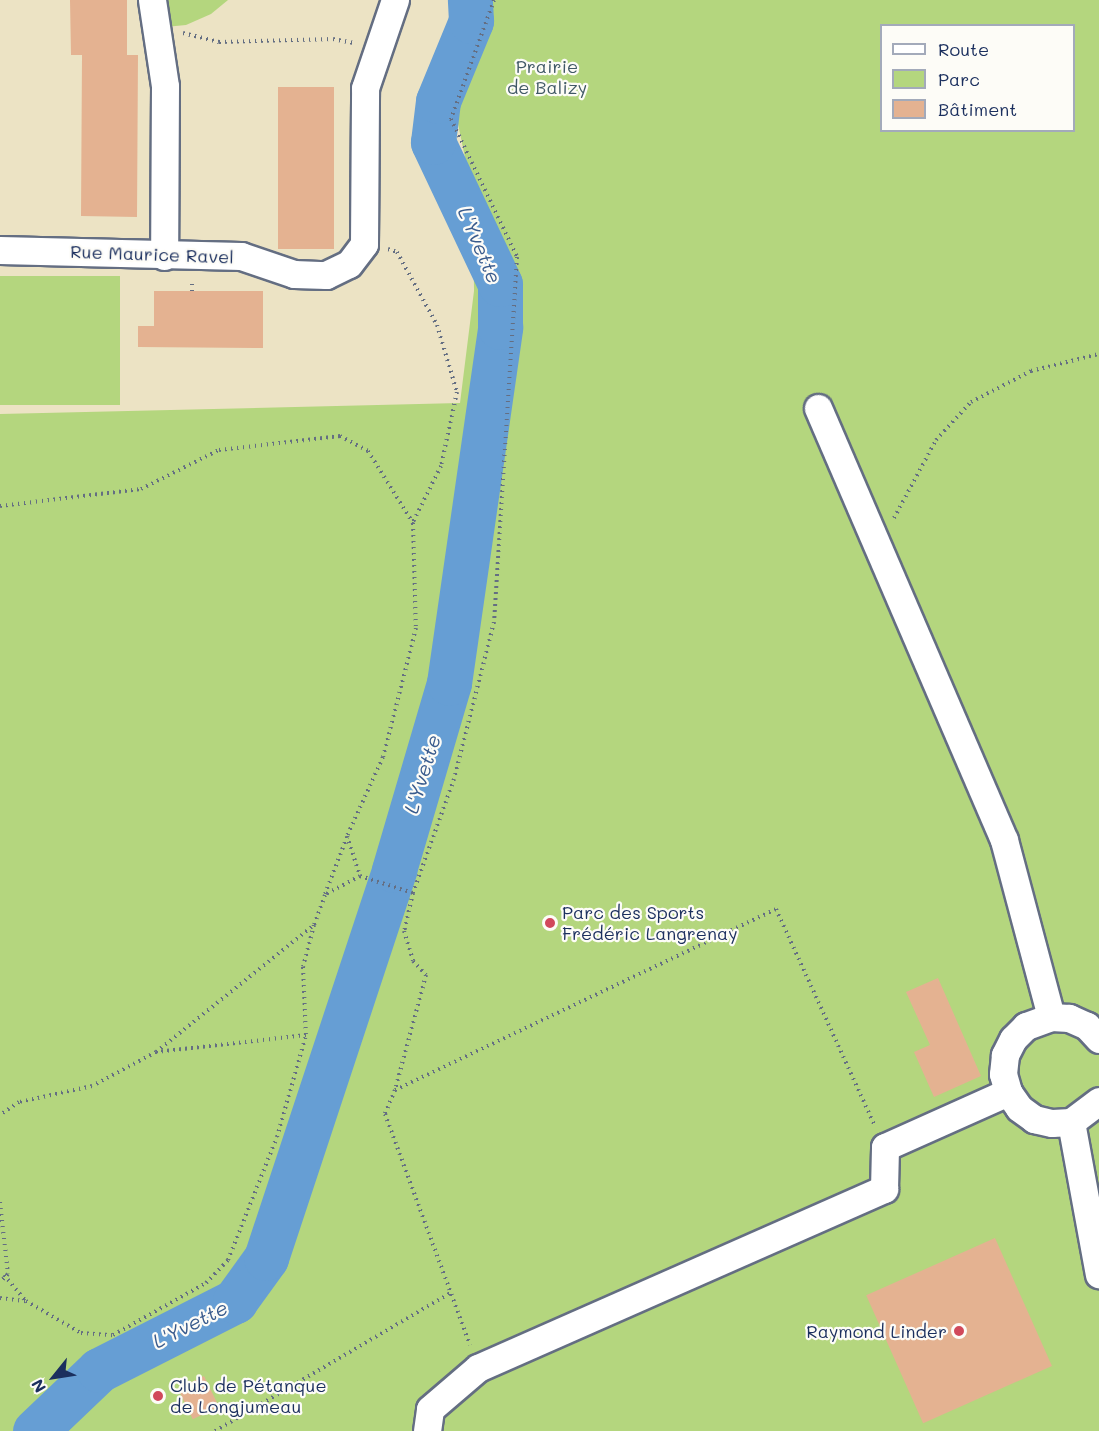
<!DOCTYPE html>
<meta charset="utf-8">
<style>
body{margin:0}
#map{position:relative;width:1099px;height:1431px;overflow:hidden;background:#ece3c4;font-family:Mali,sans-serif}
div>[style]{position:absolute}
[style*='--x']{left:calc(var(--x)*1px);top:calc(var(--y)*1px);width:calc(var(--w)*1px);rotate:calc(var(--a)*1deg)}
.green>*{inset:0;background:#b4d67e;transform-origin:0 0}
.river>*{height:45px;margin:-22.5px;padding:0 22.5px;transform-origin:22.5px;border-radius:22.5px;background:#669ed4}
.building>*{inset:0;background:#e4b291;transform-origin:0 0}
.path>*{height:4px;margin-top:-2px;transform-origin:0;background:repeating-linear-gradient(90deg,#646e82 0 1.5px,transparent 0 6px)}
.roads{filter:drop-shadow(2px 0 #646e82) drop-shadow(-2px 0 #646e82) drop-shadow(0 2px #646e82) drop-shadow(0 -2px #646e82)}
.minor>*{height:27px;margin:-13.5px;padding:0 13.5px;transform-origin:13.5px;border-radius:13.5px;background:#fff}
.dots>*{width:16px;height:16px;translate:-50% -50%;box-sizing:border-box;border:3px solid #fdfcf7;border-radius:50%}
span{translate:-50% -50%;white-space:nowrap;text-align:center;line-height:1.15;-webkit-text-stroke:4.5px #fdfcf7;paint-order:stroke}
.park-label{font-size:18px;color:#415966}
.street-label{font-size:18px;color:#1b2f5e}
.poi-label{font-size:18px;color:#1b2f5e}
.left{translate:0 -50%;text-align:left}
.right{translate:-100% -50%;text-align:right}
.water-label{font-size:20px;color:#395b8d;font-style:italic}
.legend{position:absolute;left:880px;top:24px;width:195px;height:108px;box-sizing:border-box;background:#fdfcf7;border:2px solid #a3aaba;margin:0;padding:8px 10px;list-style:none;font-size:18px;color:#1b2f5e}
.legend li{display:flex;align-items:center;gap:12px;height:30px}
.legend b{width:30px;border:2px solid #a3aaba}
.north{position:absolute;left:24px;top:1347px;width:60px;height:60px;-webkit-text-stroke:4px #fdfcf7;paint-order:stroke;rotate:240deg;font-size:16px;font-weight:700;line-height:24px;text-align:center;color:#1b2f5e}
.north::after{content:'';display:block;margin:auto;width:21px;height:27px;background:#1b2f5e;clip-path:polygon(50% 0,100% 100%,50% 72%,0 100%)}
</style>
<div id="map">
<div class="green">
<div style="clip-path:polygon(162px 0,228px 0,211px 14px,186px 25px,165px 27px)"></div>
<div style="clip-path:polygon(evenodd,483px 0,1099px 0,1099px 1431px,0 1431px,0 414px,460px 403px,474px 291px,473px 196px,452px 95px,485px 28px,483px 0,882px 26px,1074px 26px,1074px 130px,882px 130px,882px 26px)"></div>
<div style="left:0;top:276px;width:120px;height:129px"></div>
</div>
<div class="river">
<div style="--x:35;--y:1431;--w:88;--a:-43.6"></div>
<div style="--x:99;--y:1370;--w:153;--a:-26.9"></div>
<div style="--x:235;--y:1301;--w:53;--a:-54.2"></div>
<div style="--x:266;--y:1258;--w:409;--a:-71.7"></div>
<div style="--x:394;--y:870;--w:195;--a:-73.6"></div>
<div style="--x:449;--y:683;--w:360;--a:-81.8"></div>
<div style="--x:500;--y:327;--w:43;--a:-90"></div>
<div style="--x:500;--y:284;--w:157;--a:-115.3"></div>
<div style="--x:433;--y:142;--w:41;--a:-83"></div>
<div style="--x:438;--y:101;--w:87;--a:-67.6"></div>
<div style="--x:471;--y:21;--w:21;--a:-93"></div>
</div>
<div class="building">
<div style="clip-path:polygon(70px 0,127px 0,127px 55px,138px 55px,137px 217px,81px 216px,82px 55px,71px 55px)"></div>
<div style="left:278px;top:87px;width:56px;height:162px"></div>
<div style="clip-path:polygon(154px 291px,263px 291px,263px 348px,138px 347px,138px 326px,154px 326px)"></div>
<div style="clip-path:polygon(938px 978px,981px 1076px,934px 1097px,914px 1052px,930px 1045px,906px 992px)"></div>
<div style="left:995px;top:1238px;width:140px;height:141px;rotate:66deg"></div>
<div style="left:204px;top:1376px;width:34px;height:29px;rotate:64deg"></div>
</div>
<div class="path">
<div style="--x:494;--y:0;--w:127;--a:109.9"></div>
<div style="--x:451;--y:119;--w:153;--a:64.4"></div>
<div style="--x:517;--y:257;--w:366;--a:93.6"></div>
<div style="--x:494;--y:622;--w:162;--a:104.3"></div>
<div style="--x:454;--y:779;--w:121;--a:109.8"></div>
<div style="--x:413;--y:893;--w:39;--a:103"></div>
<div style="--x:404;--y:931;--w:31;--a:73"></div>
<div style="--x:413;--y:961;--w:19;--a:47"></div>
<div style="--x:426;--y:975;--w:119;--a:105.1"></div>
<div style="--x:395;--y:1090;--w:422;--a:-25.4"></div>
<div style="--x:776;--y:909;--w:236;--a:65.5"></div>
<div style="--x:183;--y:33;--w:37;--a:14"></div>
<div style="--x:219;--y:42;--w:114;--a:-1.5"></div>
<div style="--x:333;--y:39;--w:21;--a:11"></div>
<div style="--x:388;--y:249;--w:9;--a:18"></div>
<div style="--x:397;--y:252;--w:83;--a:61.3"></div>
<div style="--x:437;--y:325;--w:70;--a:73.4"></div>
<div style="--x:457;--y:392;--w:76;--a:102.2"></div>
<div style="--x:441;--y:466;--w:63;--a:116.6"></div>
<div style="--x:192;--y:291;--w:10;--a:-90"></div>
<div style="--x:0;--y:506;--w:142;--a:-6.9"></div>
<div style="--x:141;--y:489;--w:87;--a:-26.6"></div>
<div style="--x:219;--y:450;--w:122;--a:-6.6"></div>
<div style="--x:340;--y:436;--w:32;--a:28"></div>
<div style="--x:368;--y:451;--w:85;--a:58"></div>
<div style="--x:413;--y:523;--w:105;--a:88.4"></div>
<div style="--x:416;--y:628;--w:133;--a:104.3"></div>
<div style="--x:383;--y:757;--w:87;--a:114.5"></div>
<div style="--x:347;--y:836;--w:42;--a:72"></div>
<div style="--x:360;--y:876;--w:40;--a:152"></div>
<div style="--x:325;--y:895;--w:32;--a:110"></div>
<div style="--x:314;--y:925;--w:43;--a:104.7"></div>
<div style="--x:303;--y:967;--w:68;--a:87.5"></div>
<div style="--x:306;--y:1035;--w:151;--a:173.5"></div>
<div style="--x:156;--y:1052;--w:72;--a:152"></div>
<div style="--x:92;--y:1086;--w:75;--a:167.6"></div>
<div style="--x:19;--y:1102;--w:23;--a:146"></div>
<div style="--x:894;--y:518;--w:89;--a:-61.7"></div>
<div style="--x:936;--y:440;--w:52;--a:-47.4"></div>
<div style="--x:971;--y:402;--w:68;--a:-27.3"></div>
<div style="--x:1031;--y:371;--w:70;--a:-14"></div>
<div style="--x:360;--y:876;--w:56;--a:17.8"></div>
<div style="--x:325;--y:894;--w:61;--a:-68.9"></div>
<div style="--x:156;--y:1052;--w:203;--a:-38.8"></div>
<div style="--x:395;--y:1090;--w:26;--a:113"></div>
<div style="--x:385;--y:1114;--w:246;--a:69.8"></div>
<div style="--x:0;--y:1202;--w:72;--a:83.7"></div>
<div style="--x:8;--y:1274;--w:11;--a:135"></div>
<div style="--x:4;--y:1275;--w:34;--a:50"></div>
<div style="--x:26;--y:1301;--w:64;--a:30.2"></div>
<div style="--x:81;--y:1333;--w:32;--a:4"></div>
<div style="--x:113;--y:1335;--w:107;--a:-29.2"></div>
<div style="--x:206;--y:1283;--w:32;--a:-46"></div>
<div style="--x:228;--y:1260;--w:132;--a:-68.3"></div>
<div style="--x:277;--y:1137;--w:106;--a:-74.1"></div>
<div style="--x:0;--y:1298;--w:26;--a:7"></div>
<div style="--x:215;--y:1431;--w:273;--a:-30.4"></div>
</div>
<div class="roads">
<div class="minor">
<div style="--x:152;--y:0;--w:87;--a:81.4"></div>
<div style="--x:165;--y:86;--w:170;--a:90.3"></div>
<div style="--x:0;--y:250;--w:241;--a:1.4"></div>
<div style="--x:241;--y:256;--w:56;--a:18.8"></div>
<div style="--x:294;--y:274;--w:32;--a:2"></div>
<div style="--x:326;--y:275;--w:25;--a:-26"></div>
<div style="--x:349;--y:264;--w:25;--a:-53"></div>
<div style="--x:364;--y:244;--w:156;--a:-89.6"></div>
<div style="--x:365;--y:88;--w:93;--a:-71.2"></div>
<div style="--x:818;--y:408;--w:470;--a:66.7"></div>
<div style="--x:1004;--y:840;--w:183;--a:75.1"></div>
<div style="--x:1099;--y:1039;--w:18;--a:-133"></div>
<div style="--x:1087;--y:1026;--w:20;--a:-156"></div>
<div style="--x:1069;--y:1018;--w:18;--a:-177"></div>
<div style="--x:1051;--y:1017;--w:27;--a:160"></div>
<div style="--x:1026;--y:1026;--w:18;--a:135"></div>
<div style="--x:1013;--y:1039;--w:18;--a:117"></div>
<div style="--x:1005;--y:1055;--w:19;--a:96"></div>
<div style="--x:1003;--y:1074;--w:19;--a:74"></div>
<div style="--x:1008;--y:1092;--w:19;--a:55"></div>
<div style="--x:1019;--y:1108;--w:19;--a:36"></div>
<div style="--x:1034;--y:1119;--w:18;--a:13"></div>
<div style="--x:1052;--y:1123;--w:19;--a:-3"></div>
<div style="--x:1071;--y:1122;--w:35;--a:-37"></div>
<div style="--x:1071;--y:1122;--w:155;--a:79.6"></div>
<div style="--x:427;--y:1431;--w:22;--a:-82"></div>
<div style="--x:430;--y:1409;--w:63;--a:-40.5"></div>
<div style="--x:478;--y:1368;--w:444;--a:-23.8"></div>
<div style="--x:884;--y:1189;--w:42;--a:-88.6"></div>
<div style="--x:885;--y:1147;--w:135;--a:-24.1"></div>
</div>
</div>
<div class="dots">
<div style="left:550px;top:923px;background:#d1495b"></div>
<div style="left:959px;top:1331px;background:#d1495b"></div>
<div style="left:158px;top:1396px;background:#d1495b"></div>
</div>
<div class="park-label">
<span style="left:547px;top:77px">Prairie<br>de Balizy</span>
</div>
<div class="street-label">
<span style="left:152px;top:254px;rotate:2deg">Rue Maurice Ravel</span>
</div>
<div class="poi-label">
<span class="left" style="left:562px;top:923px">Parc des Sports<br>Frédéric Langrenay</span>
<span class="right" style="left:947px;top:1331px">Raymond Linder</span>
<span class="left" style="left:170px;top:1396px">Club de Pétanque<br>de Longjumeau</span>
</div>
<div class="water-label">
<span style="left:480px;top:245px;rotate:67deg">L'Yvette</span>
<span style="left:422px;top:774px;rotate:-73deg">L'Yvette</span>
<span style="left:190px;top:1324px;rotate:-27deg">L'Yvette</span>
</div>
<ul class="legend">
<li><b style="height:8px;background:#fff"></b>Route</li>
<li><b style="height:16px;background:#b4d67e"></b>Parc</li>
<li><b style="height:16px;background:#e4b291"></b>Bâtiment</li>
</ul>
<div class="north">N</div>
</div>
